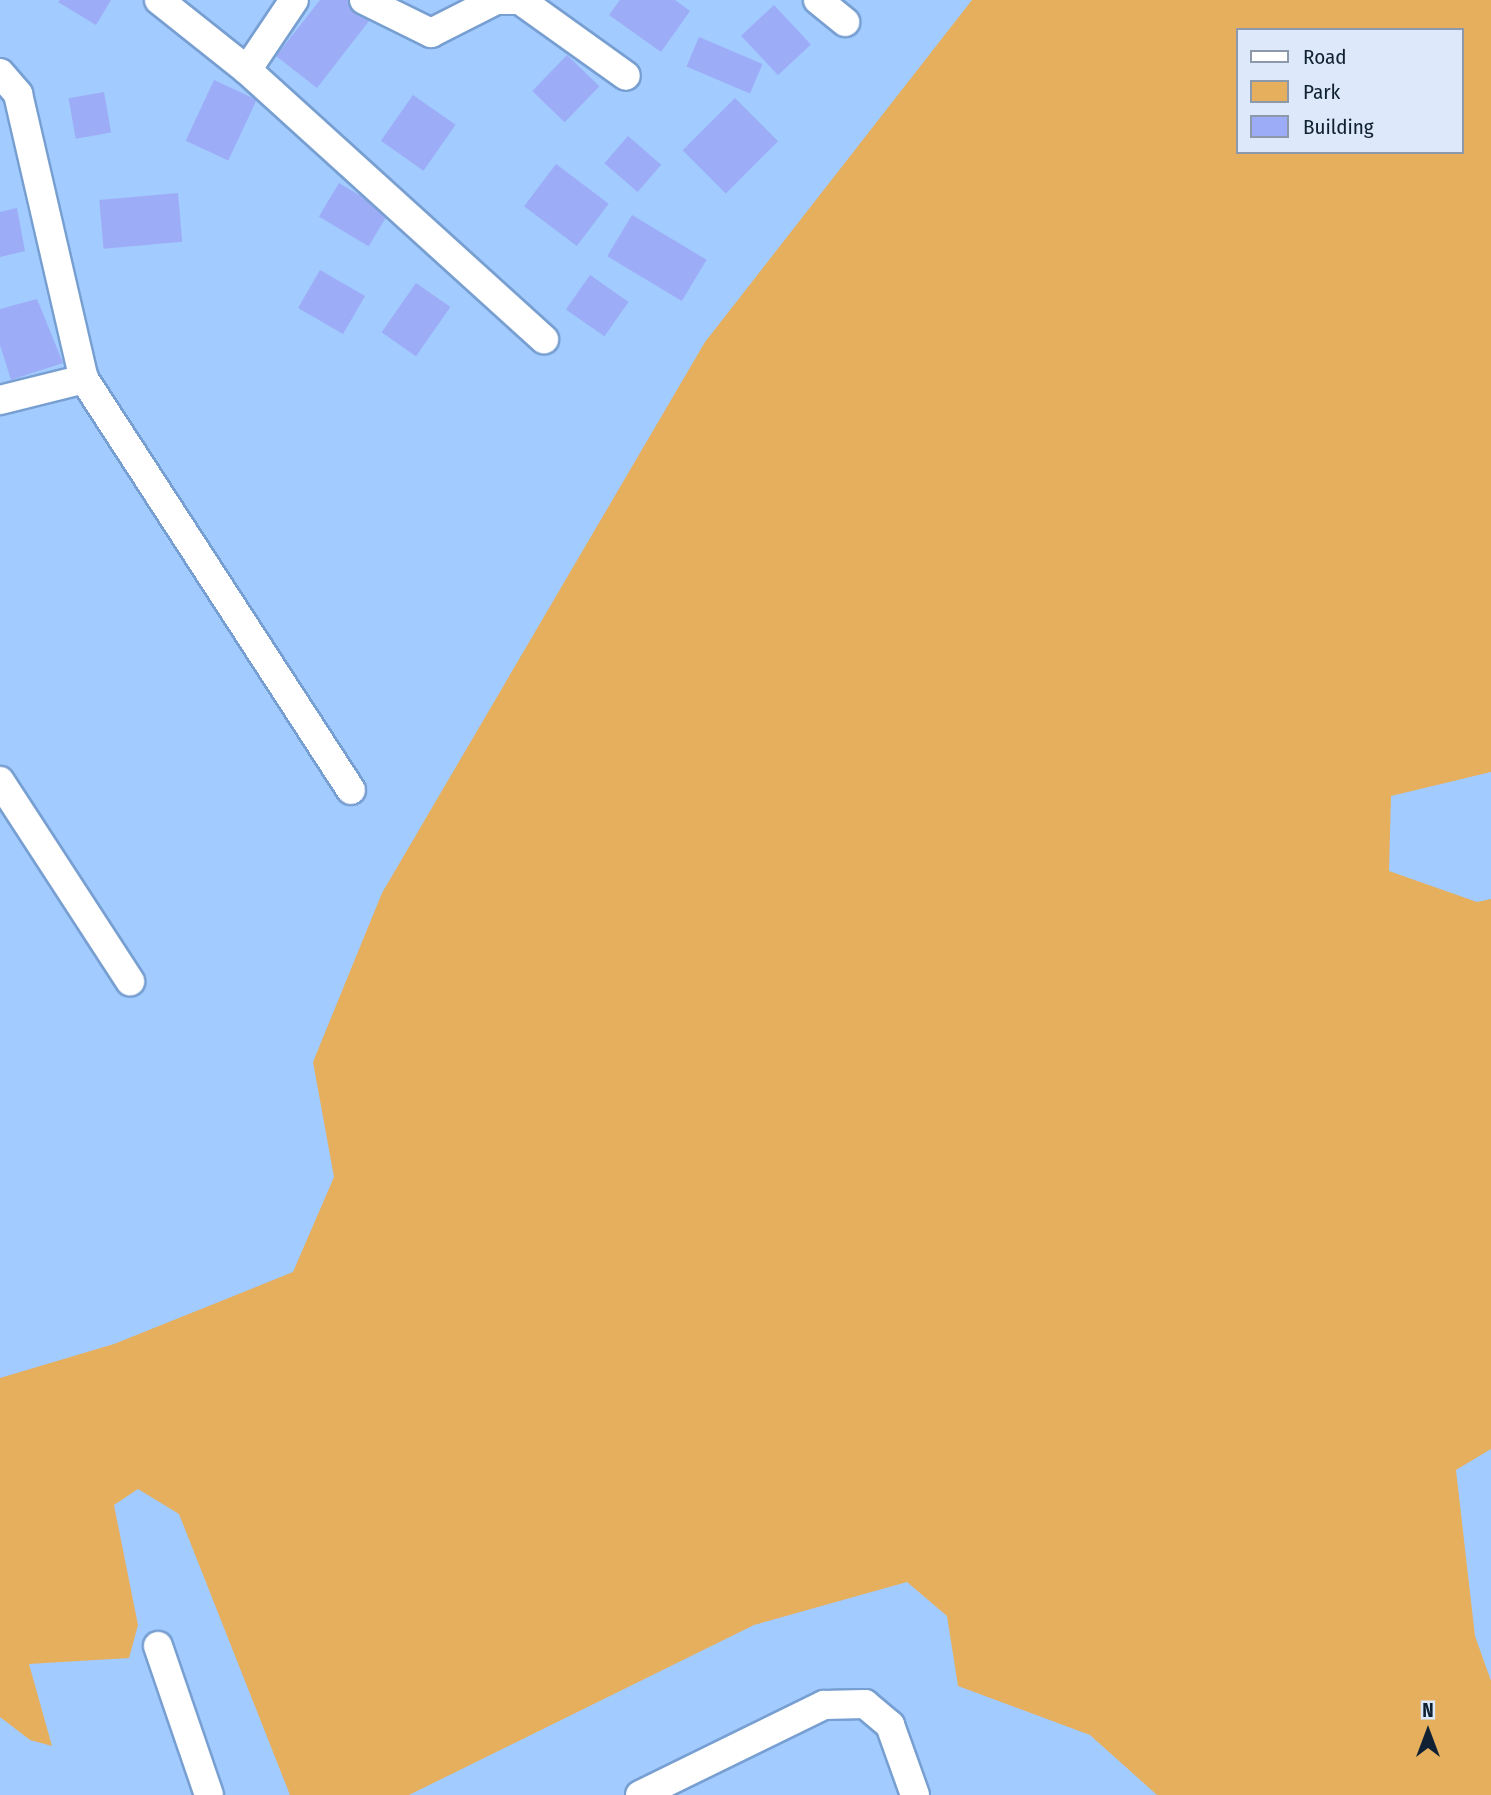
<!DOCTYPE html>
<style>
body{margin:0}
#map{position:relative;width:1491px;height:1795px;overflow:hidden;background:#a2cbff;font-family:"Fira Sans Condensed",sans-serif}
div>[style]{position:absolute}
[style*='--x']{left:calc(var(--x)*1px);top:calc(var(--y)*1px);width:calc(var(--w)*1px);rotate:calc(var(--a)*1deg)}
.green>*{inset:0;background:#e6af5d}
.building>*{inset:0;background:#9dacf7;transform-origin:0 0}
.roads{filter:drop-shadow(2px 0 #789fd1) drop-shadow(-2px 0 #789fd1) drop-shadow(0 2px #789fd1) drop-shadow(0 -2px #789fd1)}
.street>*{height:28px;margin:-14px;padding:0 14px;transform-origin:14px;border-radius:14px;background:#fff}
span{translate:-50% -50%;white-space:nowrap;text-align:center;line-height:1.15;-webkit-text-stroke:5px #dde9fa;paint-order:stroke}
.legend{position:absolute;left:1236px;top:28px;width:228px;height:126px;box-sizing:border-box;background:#dde9fa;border:2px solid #8b99ab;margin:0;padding:9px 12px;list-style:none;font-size:21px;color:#112134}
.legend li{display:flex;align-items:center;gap:14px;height:35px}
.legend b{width:35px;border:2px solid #8b99ab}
.north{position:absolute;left:1393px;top:1697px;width:70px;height:70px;-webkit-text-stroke:5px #dde9fa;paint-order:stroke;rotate:0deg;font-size:19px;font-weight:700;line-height:28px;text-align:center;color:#112134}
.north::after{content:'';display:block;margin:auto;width:24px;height:32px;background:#112134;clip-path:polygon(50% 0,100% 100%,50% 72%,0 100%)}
</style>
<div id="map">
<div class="green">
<div style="clip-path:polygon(evenodd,972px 0,1491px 0,1491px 772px,1391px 796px,1389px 871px,1477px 902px,1491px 899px,1491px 1449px,1456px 1470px,1475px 1636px,1491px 1681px,1491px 1795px,1157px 1795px,1090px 1735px,958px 1686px,947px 1616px,907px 1582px,754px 1625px,409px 1795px,290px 1795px,179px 1514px,138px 1489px,114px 1505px,138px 1625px,129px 1658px,29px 1664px,52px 1746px,30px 1740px,0 1717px,0 1378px,114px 1344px,293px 1272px,334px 1177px,313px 1062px,382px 893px,705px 342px,972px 0,1237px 30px,1461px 30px,1461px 152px,1237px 152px,1237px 30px)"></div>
</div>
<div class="building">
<div style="clip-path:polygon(111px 0,96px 25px,58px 2px,60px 0)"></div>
<div style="clip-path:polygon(320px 0,359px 0,376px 12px,317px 88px,276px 56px)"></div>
<div style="clip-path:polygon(620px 0,675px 0,690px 11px,661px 52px,609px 15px)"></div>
<div style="left:774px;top:5px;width:54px;height:45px;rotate:47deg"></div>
<div style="left:699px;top:37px;width:69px;height:32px;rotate:23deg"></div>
<div style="left:567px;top:55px;width:45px;height:50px;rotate:44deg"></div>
<div style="left:214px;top:80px;width:47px;height:67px;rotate:25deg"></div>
<div style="left:104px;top:92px;width:41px;height:36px;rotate:80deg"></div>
<div style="left:413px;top:95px;width:52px;height:56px;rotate:35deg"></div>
<div style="left:735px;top:98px;width:61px;height:74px;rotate:45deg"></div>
<div style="left:628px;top:136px;width:44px;height:36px;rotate:41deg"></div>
<div style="left:556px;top:164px;width:66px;height:53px;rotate:37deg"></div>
<div style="left:339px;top:183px;width:58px;height:39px;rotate:31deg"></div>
<div style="left:178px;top:193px;width:49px;height:79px;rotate:85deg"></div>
<div style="clip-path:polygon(17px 208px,25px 251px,0 257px,0 212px)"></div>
<div style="left:632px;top:215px;width:87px;height:48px;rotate:31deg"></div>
<div style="left:320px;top:270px;width:52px;height:44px;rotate:30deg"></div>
<div style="left:590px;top:275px;width:47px;height:42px;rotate:35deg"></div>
<div style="left:416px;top:283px;width:42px;height:60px;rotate:35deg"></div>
<div style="clip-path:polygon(37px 299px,63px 363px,11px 380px,0 345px,0 309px)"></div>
</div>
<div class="roads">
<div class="street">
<div style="--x:159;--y:0;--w:112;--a:38.5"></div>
<div style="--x:247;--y:70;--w:401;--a:42.2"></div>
<div style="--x:364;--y:0;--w:75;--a:26.2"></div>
<div style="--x:431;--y:33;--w:73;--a:-26.9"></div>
<div style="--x:496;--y:0;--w:24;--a:0"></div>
<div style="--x:520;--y:0;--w:130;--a:35.6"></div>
<div style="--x:818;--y:0;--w:35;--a:39"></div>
<div style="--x:247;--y:70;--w:84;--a:-56.1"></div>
<div style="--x:0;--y:73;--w:28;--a:49"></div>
<div style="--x:18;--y:94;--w:293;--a:77"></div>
<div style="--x:84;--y:379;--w:490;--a:57"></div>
<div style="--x:0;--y:400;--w:87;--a:-14"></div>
<div style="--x:0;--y:781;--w:239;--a:57"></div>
<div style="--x:158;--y:1646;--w:157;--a:71.1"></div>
<div style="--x:640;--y:1795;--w:205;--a:-26.1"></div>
<div style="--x:824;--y:1705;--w:41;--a:-1.4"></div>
<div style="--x:865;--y:1704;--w:33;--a:40"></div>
<div style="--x:890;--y:1725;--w:74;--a:70.3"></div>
</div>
</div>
<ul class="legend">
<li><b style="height:9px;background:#fff"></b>Road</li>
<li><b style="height:19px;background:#e6af5d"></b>Park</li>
<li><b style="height:19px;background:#9dacf7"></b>Building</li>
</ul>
<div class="north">N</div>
</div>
